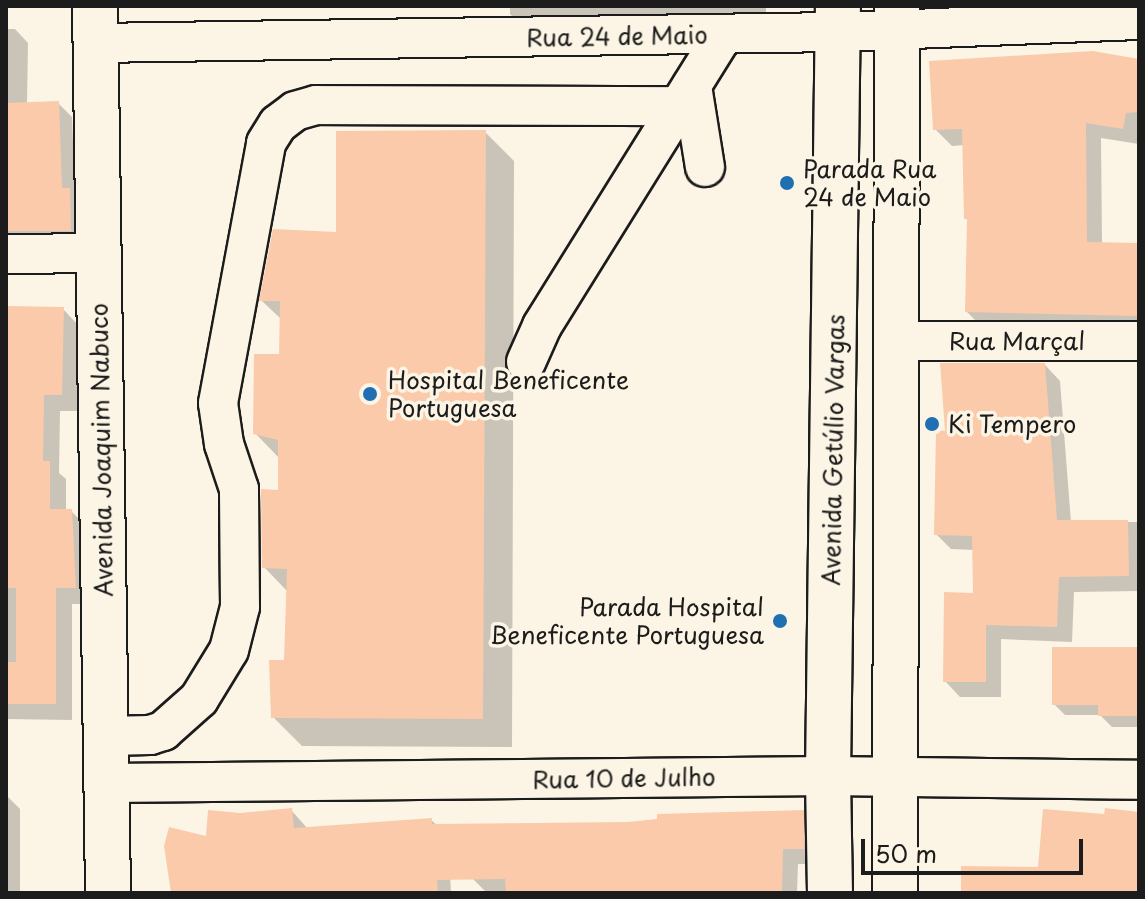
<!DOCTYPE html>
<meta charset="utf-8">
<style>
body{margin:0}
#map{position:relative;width:1145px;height:899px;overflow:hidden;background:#fcf5e5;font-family:"Playpen Sans",sans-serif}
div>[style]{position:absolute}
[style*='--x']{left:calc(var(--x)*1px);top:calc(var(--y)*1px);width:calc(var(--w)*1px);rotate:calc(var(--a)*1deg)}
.shadow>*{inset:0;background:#0003}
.building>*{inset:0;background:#fbcaaa}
.roads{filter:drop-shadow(2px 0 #1c1c1c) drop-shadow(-2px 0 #1c1c1c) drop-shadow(0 2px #1c1c1c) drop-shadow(0 -2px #1c1c1c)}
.minor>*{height:38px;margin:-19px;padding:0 19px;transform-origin:19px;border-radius:19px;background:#fcf5e5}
.major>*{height:44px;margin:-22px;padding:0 22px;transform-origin:22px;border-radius:22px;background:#fcf5e5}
.dots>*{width:22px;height:22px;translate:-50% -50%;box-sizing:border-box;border:4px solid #fcf5e5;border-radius:50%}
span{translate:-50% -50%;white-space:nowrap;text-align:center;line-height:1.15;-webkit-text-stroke:7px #fcf5e5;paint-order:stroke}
.street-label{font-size:24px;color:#1c1c1c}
.poi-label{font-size:24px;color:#1c1c1c}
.left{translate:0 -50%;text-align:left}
.right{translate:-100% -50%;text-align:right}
.frame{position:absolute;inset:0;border:8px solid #1c1c1c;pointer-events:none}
.scale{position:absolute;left:861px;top:839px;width:222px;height:36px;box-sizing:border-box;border:4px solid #1c1c1c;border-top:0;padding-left:10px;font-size:24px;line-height:28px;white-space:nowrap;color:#1c1c1c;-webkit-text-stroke:6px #fcf5e5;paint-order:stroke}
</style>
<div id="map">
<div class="shadow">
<div style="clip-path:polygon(510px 6px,766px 6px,766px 25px,524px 28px,510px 14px)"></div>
<div style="clip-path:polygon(950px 6px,1031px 6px,956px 12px)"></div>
<div style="clip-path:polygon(6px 29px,15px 29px,28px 43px,27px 104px,58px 103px,72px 117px,75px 195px,83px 203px,83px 243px,6px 244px)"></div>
<div style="clip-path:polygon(1139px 60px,1139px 144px,1101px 138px,1102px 244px,1139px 245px,1139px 332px,983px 328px,967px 312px,969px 222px,966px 218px,965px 145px,952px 146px,935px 129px)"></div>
<div style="clip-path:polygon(485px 132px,514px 161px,512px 747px,302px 746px,273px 717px,286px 661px,288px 592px,264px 567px,280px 492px,280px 459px,255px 433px,281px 357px,282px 320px,261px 300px,338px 234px)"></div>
<div style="clip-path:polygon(6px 308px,63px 309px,79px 326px,78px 411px,60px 411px,59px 473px,66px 479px,66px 511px,71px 511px,88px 528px,92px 604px,72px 604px,72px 720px,6px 719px)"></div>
<div style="clip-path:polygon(1045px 365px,1060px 381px,1071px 522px,1139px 522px,1139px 591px,1074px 592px,1072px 642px,1001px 639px,1001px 697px,960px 697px,945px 681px,976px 595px,975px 550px,951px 549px,936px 534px,948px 433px)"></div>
<div style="clip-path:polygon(1139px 649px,1139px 727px,1112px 727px,1100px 715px,1065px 715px,1054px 704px)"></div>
<div style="clip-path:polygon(6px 795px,20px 809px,20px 893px,6px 893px)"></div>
<div style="clip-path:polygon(291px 810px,308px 829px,431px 820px,438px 826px,628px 824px,803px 812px,819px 828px,819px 864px,798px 864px,797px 893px,487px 893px,472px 878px,450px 875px,451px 893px,173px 893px,208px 838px,240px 815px)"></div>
</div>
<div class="building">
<div style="clip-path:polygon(1093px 51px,1139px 59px,1139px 112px,1126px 113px,1123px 129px,1086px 123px,1087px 242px,1139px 243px,1138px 316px,965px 312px,967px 219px,964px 219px,962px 129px,933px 130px,929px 61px)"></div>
<div style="clip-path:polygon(59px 101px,62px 188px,70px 188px,71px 231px,6px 231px,6px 103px)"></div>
<div style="clip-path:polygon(486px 130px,483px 719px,271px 718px,269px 660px,284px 660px,287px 569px,262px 568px,261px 489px,278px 490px,278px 440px,253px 434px,254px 354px,279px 354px,280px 301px,259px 301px,273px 229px,336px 232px,336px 131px)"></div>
<div style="clip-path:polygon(6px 306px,64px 307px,62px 395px,44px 395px,43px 461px,50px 461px,50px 509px,72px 509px,76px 588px,56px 588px,56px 704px,6px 704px,6px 662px,16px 662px,16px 588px,6px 588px)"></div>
<div style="clip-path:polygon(940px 363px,1045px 363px,1057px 520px,1128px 520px,1129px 576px,1059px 577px,1057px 627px,986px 625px,986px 682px,943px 682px,944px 592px,973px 593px,972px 536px,934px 535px,936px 430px,945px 431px)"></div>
<div style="clip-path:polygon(1052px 647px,1139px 647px,1139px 716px,1098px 716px,1098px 705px,1052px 705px)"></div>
<div style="clip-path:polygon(292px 808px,294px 828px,432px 818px,432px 824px,628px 822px,657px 819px,657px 814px,804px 810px,804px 849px,783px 849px,782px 893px,506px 893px,505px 879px,437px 880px,438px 893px,171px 893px,164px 846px,169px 827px,206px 836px,208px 810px,240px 813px)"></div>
<div style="clip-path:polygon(1105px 808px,1139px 812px,1139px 893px,961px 893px,961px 866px,1038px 867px,1043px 809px,1104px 814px)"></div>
</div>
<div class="roads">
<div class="minor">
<div style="--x:95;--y:43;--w:743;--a:-0.85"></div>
<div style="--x:838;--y:32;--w:301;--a:-2.3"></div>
<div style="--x:692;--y:86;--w:82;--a:80.9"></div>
<div style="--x:6;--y:254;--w:91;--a:-0.6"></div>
<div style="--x:895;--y:341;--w:244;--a:0"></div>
<div style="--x:526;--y:362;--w:39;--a:-66"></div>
<div style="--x:542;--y:326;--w:344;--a:-58.1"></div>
<div style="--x:107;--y:736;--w:43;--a:-1.3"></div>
<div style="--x:150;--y:735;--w:14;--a:-17"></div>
<div style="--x:163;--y:731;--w:48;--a:-41.6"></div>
<div style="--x:199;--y:699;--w:57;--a:-58.5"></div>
<div style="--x:229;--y:650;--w:44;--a:-75.7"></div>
<div style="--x:240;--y:607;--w:118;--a:-90.5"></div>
<div style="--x:239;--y:489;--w:47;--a:-108.4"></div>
<div style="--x:224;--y:444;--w:41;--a:-98.3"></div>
<div style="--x:218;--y:403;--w:264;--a:-79.5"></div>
<div style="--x:266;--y:143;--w:22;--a:-58"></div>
<div style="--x:278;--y:124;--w:21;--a:-37"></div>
<div style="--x:295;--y:111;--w:22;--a:-16"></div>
<div style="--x:316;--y:105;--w:364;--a:0.2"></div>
<div style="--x:108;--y:783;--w:720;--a:-0.56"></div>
<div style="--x:828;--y:776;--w:311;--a:0.7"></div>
</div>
<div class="major">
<div style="--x:95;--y:6;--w:887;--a:89.16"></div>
<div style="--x:830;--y:893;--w:117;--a:-91"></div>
<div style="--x:828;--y:776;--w:770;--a:-89.26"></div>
<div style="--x:895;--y:893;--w:887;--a:-89.87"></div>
</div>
</div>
<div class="dots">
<div style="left:787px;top:183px;background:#1f6fb2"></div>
<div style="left:370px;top:394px;background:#1f6fb2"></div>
<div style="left:932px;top:424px;background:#1f6fb2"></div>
<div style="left:780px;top:621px;background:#1f6fb2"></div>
</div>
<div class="street-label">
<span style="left:617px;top:36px;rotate:-1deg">Rua 24 de Maio</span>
<span style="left:1017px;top:341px">Rua Marçal</span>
<span style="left:101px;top:450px;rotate:-91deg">Avenida Joaquim Nabuco</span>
<span style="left:833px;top:450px;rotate:-89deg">Avenida Getúlio Vargas</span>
<span style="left:624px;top:778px;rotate:-1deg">Rua 10 de Julho</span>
</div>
<div class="poi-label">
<span class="left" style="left:803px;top:183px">Parada Rua<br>24 de Maio</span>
<span class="left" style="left:388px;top:394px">Hospital Beneficente<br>Portuguesa</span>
<span class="left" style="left:948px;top:424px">Ki Tempero</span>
<span class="right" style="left:764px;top:621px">Parada Hospital<br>Beneficente Portuguesa</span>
</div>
<div class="frame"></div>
<div class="scale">50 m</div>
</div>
